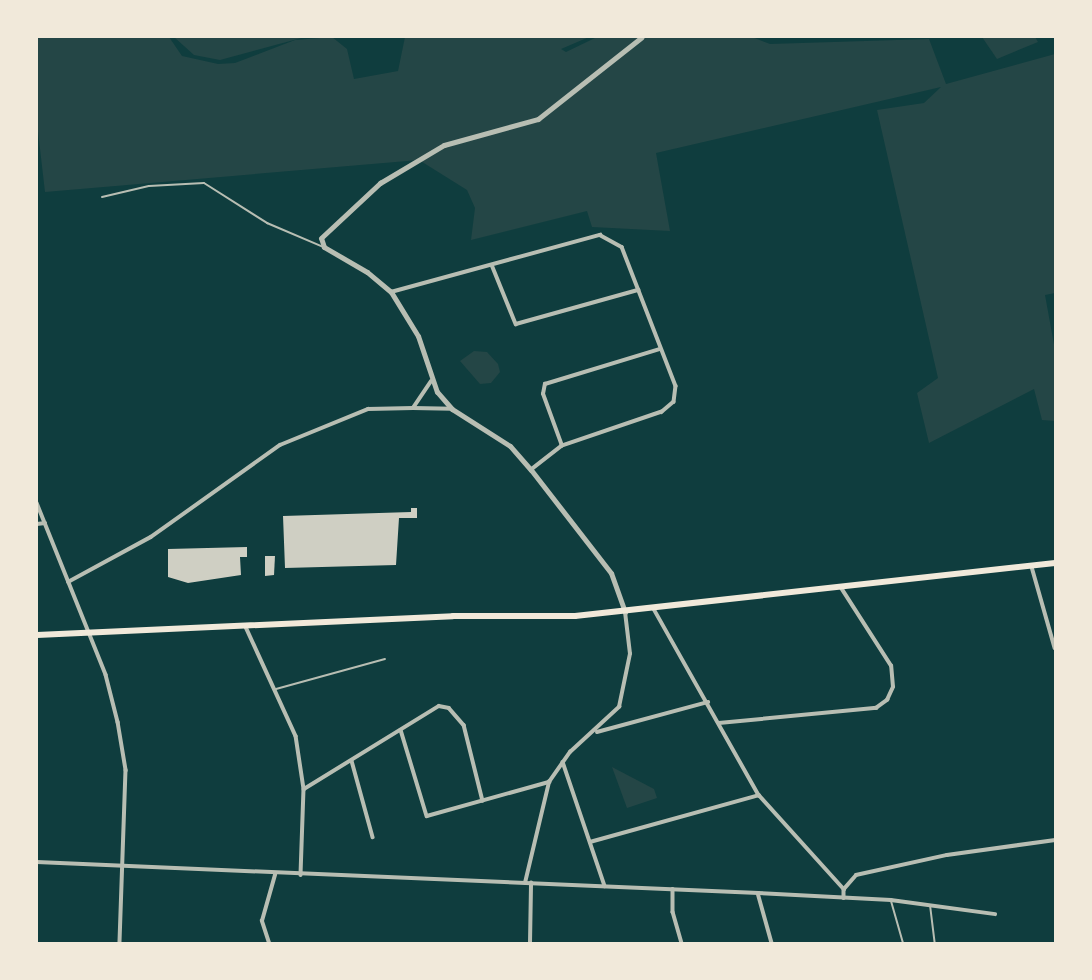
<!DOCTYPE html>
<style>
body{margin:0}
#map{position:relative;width:1092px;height:980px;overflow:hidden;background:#0f3d3e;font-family:Poppins,sans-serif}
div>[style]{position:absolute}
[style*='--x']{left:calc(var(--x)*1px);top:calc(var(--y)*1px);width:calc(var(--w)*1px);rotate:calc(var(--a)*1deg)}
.green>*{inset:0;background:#244646}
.building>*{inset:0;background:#cfcfc3}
.service>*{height:2px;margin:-1px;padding:0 1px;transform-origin:1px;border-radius:1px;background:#b8beb3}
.minor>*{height:3.5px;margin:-1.75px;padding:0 1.75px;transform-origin:1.75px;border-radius:1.75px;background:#b8beb3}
.tertiary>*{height:5px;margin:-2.5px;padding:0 2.5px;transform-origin:2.5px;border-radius:2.5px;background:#b8beb3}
.primary>*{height:6px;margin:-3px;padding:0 3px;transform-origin:3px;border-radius:3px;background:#f1e9da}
span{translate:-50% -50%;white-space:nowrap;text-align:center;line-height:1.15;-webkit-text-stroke:7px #f1e9da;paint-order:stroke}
.frame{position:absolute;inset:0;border:38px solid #f1e9da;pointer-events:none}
</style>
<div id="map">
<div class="green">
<div style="clip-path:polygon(37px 37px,169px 37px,182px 56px,218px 64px,235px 63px,295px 40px,332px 37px,347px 49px,354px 79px,398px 71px,405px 37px,589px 37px,561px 49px,566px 52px,597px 37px,752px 37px,770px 44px,929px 39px,946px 84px,1055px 54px,1055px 293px,1045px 295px,1055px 350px,1055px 421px,1042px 420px,1034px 389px,929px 443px,917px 393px,938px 378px,877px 110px,924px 103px,941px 87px,656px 153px,670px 231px,592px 227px,587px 211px,471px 240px,475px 208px,467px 190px,419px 160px,45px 192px,37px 123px)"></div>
<div style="clip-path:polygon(174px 37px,305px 37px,220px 60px,194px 55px)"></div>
<div style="clip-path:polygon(982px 37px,1035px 37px,1038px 42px,997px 59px)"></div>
<div style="clip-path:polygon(474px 351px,487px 352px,498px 364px,500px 372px,491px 383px,480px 384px,460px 361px)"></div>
<div style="clip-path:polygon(612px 767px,654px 789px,657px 798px,627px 808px)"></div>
</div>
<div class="building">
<div style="clip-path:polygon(411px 508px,417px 508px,417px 518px,399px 518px,396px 565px,285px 568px,283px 516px,411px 512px)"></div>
<div style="clip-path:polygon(247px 547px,247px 557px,240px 557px,241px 575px,188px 583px,168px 577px,168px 549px)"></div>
<div style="clip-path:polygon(265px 556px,275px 556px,274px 575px,265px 576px)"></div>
</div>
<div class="service">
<div style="--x:102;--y:197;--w:48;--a:-13.2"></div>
<div style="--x:149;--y:186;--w:55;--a:-3.1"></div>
<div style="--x:204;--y:183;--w:75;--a:32.4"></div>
<div style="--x:267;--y:223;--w:59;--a:23.1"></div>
<div style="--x:276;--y:689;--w:113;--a:-15.4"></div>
<div style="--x:891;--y:901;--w:44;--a:74.1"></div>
<div style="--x:930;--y:905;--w:38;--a:83"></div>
</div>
<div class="minor">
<div style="--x:492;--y:265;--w:64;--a:67.9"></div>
<div style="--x:516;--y:324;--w:127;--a:-15.6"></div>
<div style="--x:391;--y:292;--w:217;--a:-15.3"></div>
<div style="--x:600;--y:235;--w:25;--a:29"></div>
<div style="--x:622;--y:247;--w:149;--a:68.8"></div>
<div style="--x:676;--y:386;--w:16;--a:97"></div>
<div style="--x:674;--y:402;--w:16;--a:140"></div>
<div style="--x:662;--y:412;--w:106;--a:161.2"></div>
<div style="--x:562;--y:446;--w:39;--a:142"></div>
<div style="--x:413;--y:408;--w:39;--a:1"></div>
<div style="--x:562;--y:446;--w:55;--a:-110.1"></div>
<div style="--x:543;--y:394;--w:10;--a:-79"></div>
<div style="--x:545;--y:384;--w:120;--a:-16.9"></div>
<div style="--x:37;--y:503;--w:185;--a:68.1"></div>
<div style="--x:106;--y:675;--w:49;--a:75.7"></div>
<div style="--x:118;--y:722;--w:49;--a:80.5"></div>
<div style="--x:126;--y:770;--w:173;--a:92"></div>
<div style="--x:37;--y:524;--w:8;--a:-7"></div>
<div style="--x:1032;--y:567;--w:84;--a:74.1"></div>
<div style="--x:68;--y:582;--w:94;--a:-28.5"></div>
<div style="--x:151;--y:537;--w:158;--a:-35.5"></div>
<div style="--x:280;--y:445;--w:95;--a:-22.2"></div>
<div style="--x:368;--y:409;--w:45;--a:-1.3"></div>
<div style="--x:413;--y:408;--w:32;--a:-56"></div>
<div style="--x:654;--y:609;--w:214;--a:60.6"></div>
<div style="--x:759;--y:795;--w:127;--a:47.9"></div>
<div style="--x:844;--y:889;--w:9;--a:90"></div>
<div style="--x:246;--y:627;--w:120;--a:65.4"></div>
<div style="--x:296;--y:736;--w:54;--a:81.4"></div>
<div style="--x:304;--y:789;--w:86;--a:92"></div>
<div style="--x:719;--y:723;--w:158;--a:-5.5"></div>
<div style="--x:876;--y:708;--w:14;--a:-36"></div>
<div style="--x:887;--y:700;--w:14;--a:-65"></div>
<div style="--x:893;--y:687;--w:21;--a:-95"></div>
<div style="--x:891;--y:666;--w:93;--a:-122.7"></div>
<div style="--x:401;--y:730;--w:90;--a:73.2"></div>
<div style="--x:427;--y:816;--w:127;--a:-15.6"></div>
<div style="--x:597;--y:732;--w:115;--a:-15.1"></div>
<div style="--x:352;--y:761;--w:79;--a:74.6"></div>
<div style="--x:563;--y:762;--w:131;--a:71.3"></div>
<div style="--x:304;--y:789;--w:158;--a:-31.6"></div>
<div style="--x:439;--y:706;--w:10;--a:11"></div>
<div style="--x:449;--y:708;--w:23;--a:49"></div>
<div style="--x:464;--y:725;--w:78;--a:76"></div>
<div style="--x:590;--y:842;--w:175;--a:-15.5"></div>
<div style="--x:37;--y:862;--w:722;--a:2.46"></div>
<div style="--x:758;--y:893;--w:133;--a:3"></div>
<div style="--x:891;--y:900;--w:105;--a:7.7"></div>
<div style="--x:525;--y:883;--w:104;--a:-76.6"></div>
<div style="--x:549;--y:782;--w:37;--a:-55"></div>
<div style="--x:570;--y:752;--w:67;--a:-42.6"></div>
<div style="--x:619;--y:707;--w:54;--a:-78.3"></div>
<div style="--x:630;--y:654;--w:42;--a:-96.8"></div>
<div style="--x:673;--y:889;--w:23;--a:90"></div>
<div style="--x:673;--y:912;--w:32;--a:74"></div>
<div style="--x:844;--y:889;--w:18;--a:-49"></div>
<div style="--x:856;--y:875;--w:93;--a:-12.4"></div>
<div style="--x:947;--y:855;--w:109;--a:-7.9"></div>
<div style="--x:758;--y:893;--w:52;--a:74.4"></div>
<div style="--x:269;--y:943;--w:23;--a:-108"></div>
<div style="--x:262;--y:921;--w:48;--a:-74.2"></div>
<div style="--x:530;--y:943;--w:60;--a:-89"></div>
</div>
<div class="tertiary">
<div style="--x:625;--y:612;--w:41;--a:-109.7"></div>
<div style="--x:611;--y:573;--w:130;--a:-127.8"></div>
<div style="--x:531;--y:470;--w:32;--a:-131"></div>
<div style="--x:510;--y:446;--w:69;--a:-147.5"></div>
<div style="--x:452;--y:409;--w:23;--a:-131"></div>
<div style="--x:437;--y:392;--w:59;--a:-108.7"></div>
<div style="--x:418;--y:336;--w:52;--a:-121.5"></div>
<div style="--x:391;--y:292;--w:31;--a:-140"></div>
<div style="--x:367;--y:272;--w:50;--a:-149.8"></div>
<div style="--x:324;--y:247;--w:9;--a:-108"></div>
<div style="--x:321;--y:238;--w:81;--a:-43"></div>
<div style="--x:380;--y:183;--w:74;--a:-30.7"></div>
<div style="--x:444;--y:145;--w:98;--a:-15.5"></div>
<div style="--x:538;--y:119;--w:132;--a:-38.3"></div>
</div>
<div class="primary">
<div style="--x:37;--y:635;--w:416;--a:-2.6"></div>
<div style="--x:453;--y:616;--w:122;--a:0"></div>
<div style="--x:575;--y:616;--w:483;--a:-6.3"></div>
</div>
<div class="frame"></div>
</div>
